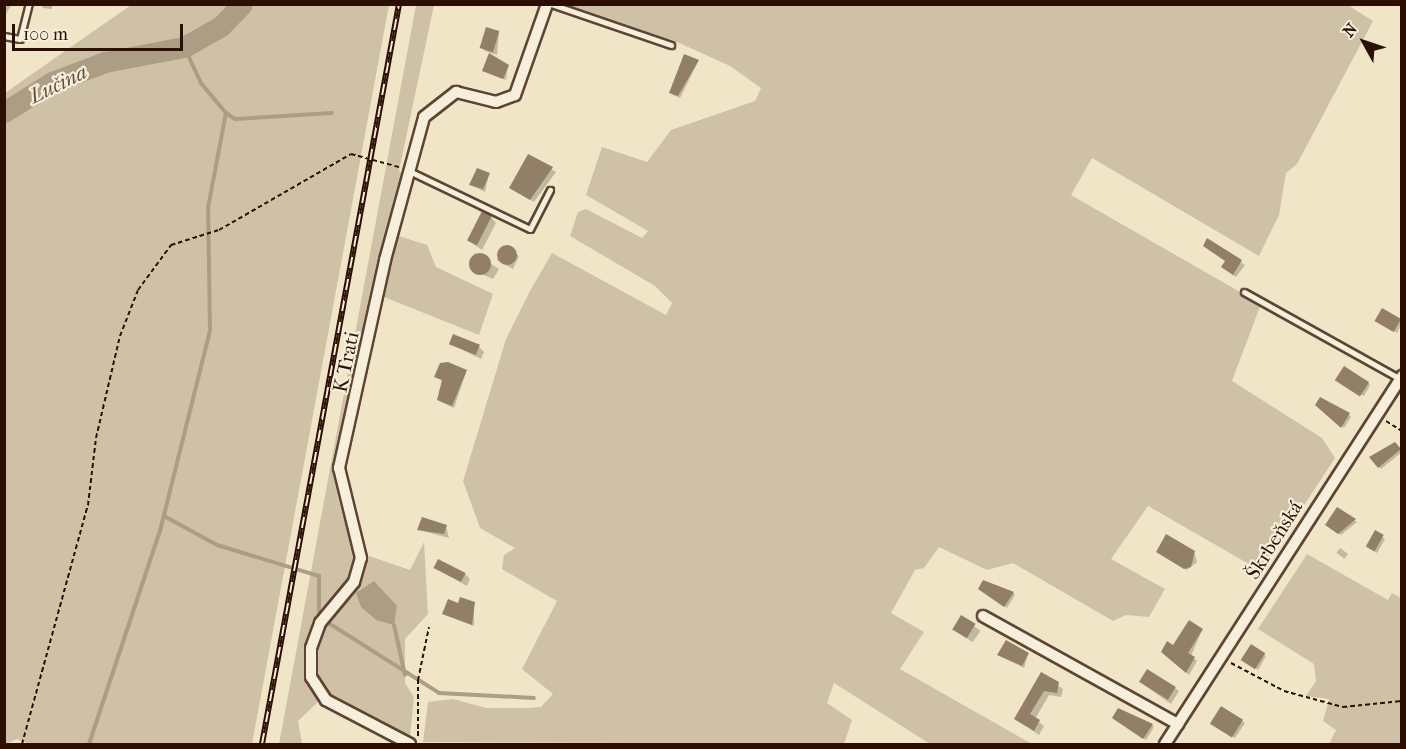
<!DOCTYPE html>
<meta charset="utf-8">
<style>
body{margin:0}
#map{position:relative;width:1406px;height:749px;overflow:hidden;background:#f0e6c7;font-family:"IM FELL French Canon",serif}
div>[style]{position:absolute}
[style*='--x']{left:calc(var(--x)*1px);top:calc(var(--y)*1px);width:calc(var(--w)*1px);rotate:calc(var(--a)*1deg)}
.green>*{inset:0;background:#cfc1a5}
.water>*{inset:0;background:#ad9d84}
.shadow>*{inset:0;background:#0003;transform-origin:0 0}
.stream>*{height:4px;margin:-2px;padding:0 2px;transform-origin:2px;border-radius:2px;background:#ad9d84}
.river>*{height:21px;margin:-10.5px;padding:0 10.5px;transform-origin:10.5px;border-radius:10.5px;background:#ad9d84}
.building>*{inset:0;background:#927f68;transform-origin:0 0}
.round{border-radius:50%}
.path>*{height:2px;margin-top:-1px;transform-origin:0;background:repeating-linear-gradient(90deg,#2c0f01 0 4.5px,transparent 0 7.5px)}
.roads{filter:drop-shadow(2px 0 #5d4532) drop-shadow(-2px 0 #5d4532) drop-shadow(0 2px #5d4532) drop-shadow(0 -2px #5d4532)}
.service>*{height:5px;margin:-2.5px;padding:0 2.5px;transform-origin:2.5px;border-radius:2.5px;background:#f5efdb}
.minor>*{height:10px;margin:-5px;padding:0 5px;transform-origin:5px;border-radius:5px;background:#f5efdb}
.rail>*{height:6px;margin-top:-3px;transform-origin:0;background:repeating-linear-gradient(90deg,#f5efdb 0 11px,#2c0f01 0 22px);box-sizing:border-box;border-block:2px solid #2c0f01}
span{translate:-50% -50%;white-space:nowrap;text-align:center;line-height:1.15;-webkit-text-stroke:4.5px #f5efdb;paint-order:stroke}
.street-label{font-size:20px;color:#2c0f01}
.water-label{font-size:21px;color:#664f3c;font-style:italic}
.frame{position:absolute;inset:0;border:6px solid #2c0f01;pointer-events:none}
.north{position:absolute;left:1334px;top:12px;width:60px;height:60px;-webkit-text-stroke:4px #f5efdb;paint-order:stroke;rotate:310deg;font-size:16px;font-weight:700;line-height:24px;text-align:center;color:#2c0f01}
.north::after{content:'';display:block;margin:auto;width:21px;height:27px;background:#2c0f01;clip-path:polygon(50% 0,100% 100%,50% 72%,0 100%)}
.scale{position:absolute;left:12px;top:24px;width:171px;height:27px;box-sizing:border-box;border:3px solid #2c0f01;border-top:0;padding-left:8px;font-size:18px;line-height:21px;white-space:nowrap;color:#2c0f01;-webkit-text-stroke:4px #f5efdb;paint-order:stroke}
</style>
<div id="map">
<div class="green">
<div style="clip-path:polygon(1346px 4px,1373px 21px,1297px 164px,1286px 173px,1279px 215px,1259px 256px,1092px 158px,1071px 195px,1261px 304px,1232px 381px,1322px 438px,1335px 458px,1261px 571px,1148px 506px,1111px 559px,1165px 589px,1149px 617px,1126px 615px,1113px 621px,1013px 563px,987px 570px,939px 547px,924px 568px,915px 570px,891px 613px,924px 632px,900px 669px,1032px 744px,930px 744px,834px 683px,827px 703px,852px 720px,844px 744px,423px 742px,428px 702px,453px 699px,486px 708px,528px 708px,541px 707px,553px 694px,522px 669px,557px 601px,502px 569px,504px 555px,515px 548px,480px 528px,463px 481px,506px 339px,530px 291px,552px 253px,666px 315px,672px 303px,655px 286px,570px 236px,578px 212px,586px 209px,642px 238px,648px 231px,586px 195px,602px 147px,647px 162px,671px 130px,755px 101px,761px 88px,730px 66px,675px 41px,563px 5px)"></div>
<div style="clip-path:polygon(131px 5px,389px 5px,252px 744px,29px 744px,17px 739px,5px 744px,5px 93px)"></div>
<div style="clip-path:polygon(416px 5px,434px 5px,399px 171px,403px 174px,337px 463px,338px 497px,356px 562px,306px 671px,320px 700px,298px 721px,302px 744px,279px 744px)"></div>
<div style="clip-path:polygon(396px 235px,427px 245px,436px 267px,493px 294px,479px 335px,384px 297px)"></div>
<div style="clip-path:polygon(424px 542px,428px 614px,405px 639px,405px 683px,414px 697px,410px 737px,330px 695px,317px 680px,315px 652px,325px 626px,361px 580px,366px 555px,410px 570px)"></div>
<div style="clip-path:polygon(1307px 554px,1388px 600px,1392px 593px,1401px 598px,1401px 744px,1329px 744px,1336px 730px,1323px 721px,1329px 699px,1306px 696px,1316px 681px,1314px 664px,1258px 629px)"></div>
</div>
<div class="water">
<div style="clip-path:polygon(374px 581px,397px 606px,394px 625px,376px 620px,361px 607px,356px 593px)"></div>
</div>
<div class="shadow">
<div style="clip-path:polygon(4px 4px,12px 4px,4px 17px)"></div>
<div style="clip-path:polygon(41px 4px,52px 4px,52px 9px,43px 8px)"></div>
<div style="clip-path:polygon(499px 32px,497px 55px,485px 51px,481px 47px)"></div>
<div style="clip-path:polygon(698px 62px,680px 98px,673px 95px,671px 93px)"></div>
<div style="clip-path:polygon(508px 66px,506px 80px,484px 71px)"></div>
<div style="clip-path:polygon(529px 156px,556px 172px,534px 202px,511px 188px)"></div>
<div style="clip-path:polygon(489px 174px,485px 192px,471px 185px)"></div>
<div style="clip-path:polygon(491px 217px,496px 223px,482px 250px,468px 240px)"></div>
<div style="clip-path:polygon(1208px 240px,1245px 265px,1236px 277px,1222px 267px,1226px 261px)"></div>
<div style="clip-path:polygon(507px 245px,519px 256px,513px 269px,497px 260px)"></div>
<div style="clip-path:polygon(474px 253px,499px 269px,493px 279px,472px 270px)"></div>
<div style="clip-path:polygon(1382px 310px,1402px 322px,1397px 333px,1378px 323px)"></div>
<div style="clip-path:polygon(451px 344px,479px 347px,484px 352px,481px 359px)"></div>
<div style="clip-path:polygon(466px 372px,454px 408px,441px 402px,443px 381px,436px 377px)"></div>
<div style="clip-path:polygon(1339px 382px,1368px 383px,1370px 385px,1364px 396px)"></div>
<div style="clip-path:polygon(1317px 405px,1349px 415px,1351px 417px,1344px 428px)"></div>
<div style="clip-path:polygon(1395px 444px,1402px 452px,1381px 469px,1371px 458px)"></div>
<div style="clip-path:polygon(1337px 509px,1357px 522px,1341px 535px,1329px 527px)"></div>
<div style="clip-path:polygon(446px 526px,449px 538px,419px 530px)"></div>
<div style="clip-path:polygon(1376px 532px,1385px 539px,1377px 553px,1370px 549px)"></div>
<div style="left:1340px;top:548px;width:10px;height:6px;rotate:37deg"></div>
<div style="clip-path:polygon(1194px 552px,1197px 562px,1187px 570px,1160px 554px)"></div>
<div style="clip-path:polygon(435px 568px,465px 574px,470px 579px,467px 586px)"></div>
<div style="clip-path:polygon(982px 591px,1013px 593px,1015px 595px,1007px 608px)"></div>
<div style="clip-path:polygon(474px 603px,474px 626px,444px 614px,459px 605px)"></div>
<div style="left:961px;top:617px;width:24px;height:14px;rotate:35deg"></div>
<div style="clip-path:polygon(1202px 630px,1191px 656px,1197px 661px,1189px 675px,1163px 652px)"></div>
<div style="clip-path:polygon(1251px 646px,1266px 656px,1258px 670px,1245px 662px)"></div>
<div style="clip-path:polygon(1028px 654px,1024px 668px,999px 655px)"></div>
<div style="clip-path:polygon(1042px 674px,1063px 689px,1061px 697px,1049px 695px,1035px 719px,1044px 726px,1039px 735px,1016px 719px)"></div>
<div style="clip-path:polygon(1144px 685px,1175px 688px,1179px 691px,1171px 704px)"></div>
<div style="clip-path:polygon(1222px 708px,1245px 723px,1235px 738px,1216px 727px)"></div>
<div style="clip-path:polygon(1116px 720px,1152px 725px,1154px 727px,1146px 740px)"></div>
</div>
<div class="stream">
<div style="--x:226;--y:113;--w:11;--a:34"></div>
<div style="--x:235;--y:119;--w:97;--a:-3.5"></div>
<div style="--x:164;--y:516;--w:60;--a:28.7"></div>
<div style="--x:217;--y:545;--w:107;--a:16.9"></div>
<div style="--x:319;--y:576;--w:41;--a:90"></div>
<div style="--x:319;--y:617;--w:142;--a:32.3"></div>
<div style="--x:439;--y:693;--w:95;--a:3"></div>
<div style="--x:394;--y:625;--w:51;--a:77.6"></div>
<div style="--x:89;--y:744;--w:225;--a:-71.6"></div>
<div style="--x:160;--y:531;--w:207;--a:-76"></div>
<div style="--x:210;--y:330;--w:122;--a:-90.9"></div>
<div style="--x:208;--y:208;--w:97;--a:-79.3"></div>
<div style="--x:226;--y:113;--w:39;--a:-130"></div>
<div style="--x:201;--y:83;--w:40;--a:-115"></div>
</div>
<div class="river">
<div style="--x:4;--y:112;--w:57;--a:-32"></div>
<div style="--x:52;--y:82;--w:57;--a:-20.7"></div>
<div style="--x:105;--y:62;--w:80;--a:-10.8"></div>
<div style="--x:184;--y:47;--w:43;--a:-29.6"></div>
<div style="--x:221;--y:26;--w:30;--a:-46"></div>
</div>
<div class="building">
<div style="left:486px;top:27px;width:14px;height:22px;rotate:17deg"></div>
<div style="clip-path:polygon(489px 53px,509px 65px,503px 79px,482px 71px)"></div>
<div style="clip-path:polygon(684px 54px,699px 60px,678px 96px,669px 93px)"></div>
<div style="clip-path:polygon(528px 154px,553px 167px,530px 200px,509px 188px)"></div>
<div style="clip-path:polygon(477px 168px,490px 173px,483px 189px,469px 185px)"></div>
<div style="left:482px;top:211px;width:11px;height:33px;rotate:27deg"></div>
<div style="clip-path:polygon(1207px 238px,1242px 260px,1233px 275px,1221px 267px,1225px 261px,1203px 246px)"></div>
<div class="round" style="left:497px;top:245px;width:20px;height:20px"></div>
<div class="round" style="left:469px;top:253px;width:22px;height:22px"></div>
<div style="left:1382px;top:308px;width:22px;height:15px;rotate:30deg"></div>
<div style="left:453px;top:334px;width:29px;height:11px;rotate:22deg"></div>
<div style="clip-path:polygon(448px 362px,467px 370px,452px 406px,437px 400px,442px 380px,434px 377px,440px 363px)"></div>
<div style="left:1344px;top:366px;width:30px;height:17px;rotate:33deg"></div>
<div style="clip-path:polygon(1320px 397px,1350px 413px,1341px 428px,1315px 405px)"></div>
<div style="clip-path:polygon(1395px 442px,1401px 449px,1378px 468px,1369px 457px)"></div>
<div style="clip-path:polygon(1337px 507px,1356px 519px,1338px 534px,1325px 525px)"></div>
<div style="clip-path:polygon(422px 517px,447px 525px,444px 534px,417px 530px)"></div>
<div style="left:1375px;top:530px;width:10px;height:19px;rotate:29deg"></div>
<div style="clip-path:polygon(1166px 534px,1195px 551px,1191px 567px,1184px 569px,1156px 552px)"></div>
<div style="left:438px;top:559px;width:31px;height:10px;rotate:27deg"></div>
<div style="clip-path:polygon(983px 580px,1014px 592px,1004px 607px,978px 589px)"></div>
<div style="clip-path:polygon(460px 597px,475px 602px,472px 625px,442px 614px,448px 599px,458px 603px)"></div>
<div style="left:961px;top:615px;width:17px;height:17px;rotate:31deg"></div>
<div style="clip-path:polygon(1189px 620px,1203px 629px,1188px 653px,1195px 657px,1186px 673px,1161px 652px,1167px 641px,1173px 645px)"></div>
<div style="clip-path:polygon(1006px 640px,1029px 653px,1022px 666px,997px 655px)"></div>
<div style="left:1251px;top:644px;width:17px;height:19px;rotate:33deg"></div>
<div style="left:1147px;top:669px;width:34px;height:15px;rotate:32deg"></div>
<div style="clip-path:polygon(1041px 672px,1059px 682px,1057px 693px,1044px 691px,1030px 714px,1040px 720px,1034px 731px,1014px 719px)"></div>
<div style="left:1221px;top:706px;width:26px;height:21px;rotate:32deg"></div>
<div style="clip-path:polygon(1118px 708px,1153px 724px,1143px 739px,1112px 718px)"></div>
</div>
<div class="path">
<div style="--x:1386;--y:421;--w:19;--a:32"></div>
<div style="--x:1231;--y:663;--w:60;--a:27.8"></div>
<div style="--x:1284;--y:691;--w:61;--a:15.2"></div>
<div style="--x:1343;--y:707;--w:59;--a:-5.8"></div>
<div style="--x:418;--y:736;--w:56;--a:-90"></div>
<div style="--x:418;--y:680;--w:54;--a:-78.3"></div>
<div style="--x:22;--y:744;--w:248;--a:-74.6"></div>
<div style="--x:88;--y:505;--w:67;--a:-83.2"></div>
<div style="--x:96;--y:438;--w:105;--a:-76.8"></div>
<div style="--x:120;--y:336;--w:49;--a:-68.6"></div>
<div style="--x:138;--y:290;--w:56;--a:-53.7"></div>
<div style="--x:171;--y:245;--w:50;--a:-17.4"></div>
<div style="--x:219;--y:230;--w:152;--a:-29.9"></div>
<div style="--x:351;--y:154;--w:50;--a:15.2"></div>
</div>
<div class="roads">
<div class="service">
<div style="--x:551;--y:4;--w:127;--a:18.9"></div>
<div style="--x:4;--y:36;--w:16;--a:11"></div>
<div style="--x:20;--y:39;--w:36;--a:-76"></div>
<div style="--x:409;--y:171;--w:134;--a:25.6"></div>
<div style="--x:530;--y:229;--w:44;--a:-62.9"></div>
<div style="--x:1244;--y:292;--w:179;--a:29.1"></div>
</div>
<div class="minor">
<div style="--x:983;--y:616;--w:223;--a:29"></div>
<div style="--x:410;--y:744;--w:95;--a:-152.4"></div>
<div style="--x:326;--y:700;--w:27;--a:-123"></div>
<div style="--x:311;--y:677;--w:29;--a:-90"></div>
<div style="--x:311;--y:648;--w:27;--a:-70"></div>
<div style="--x:320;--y:623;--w:53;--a:-50.3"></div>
<div style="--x:354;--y:582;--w:25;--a:-74"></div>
<div style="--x:361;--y:558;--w:93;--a:-103.7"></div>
<div style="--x:339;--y:468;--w:213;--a:-77.5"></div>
<div style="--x:385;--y:260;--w:148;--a:-74.7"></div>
<div style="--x:424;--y:117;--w:41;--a:-38"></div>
<div style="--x:456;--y:92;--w:41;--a:14"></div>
<div style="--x:496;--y:102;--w:20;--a:-20"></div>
<div style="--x:515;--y:95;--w:96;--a:-70.6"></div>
<div style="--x:1165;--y:744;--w:438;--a:-57.2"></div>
</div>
</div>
<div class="rail">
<div style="--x:262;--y:744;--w:753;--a:-79.51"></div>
</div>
<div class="street-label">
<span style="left:346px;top:362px;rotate:-78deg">K Trati</span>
<span style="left:1274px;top:540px;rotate:-58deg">Škrbeňská</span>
</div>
<div class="water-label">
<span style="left:58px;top:84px;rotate:-26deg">Lučina</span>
</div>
<div class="frame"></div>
<div class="north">N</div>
<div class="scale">100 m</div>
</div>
